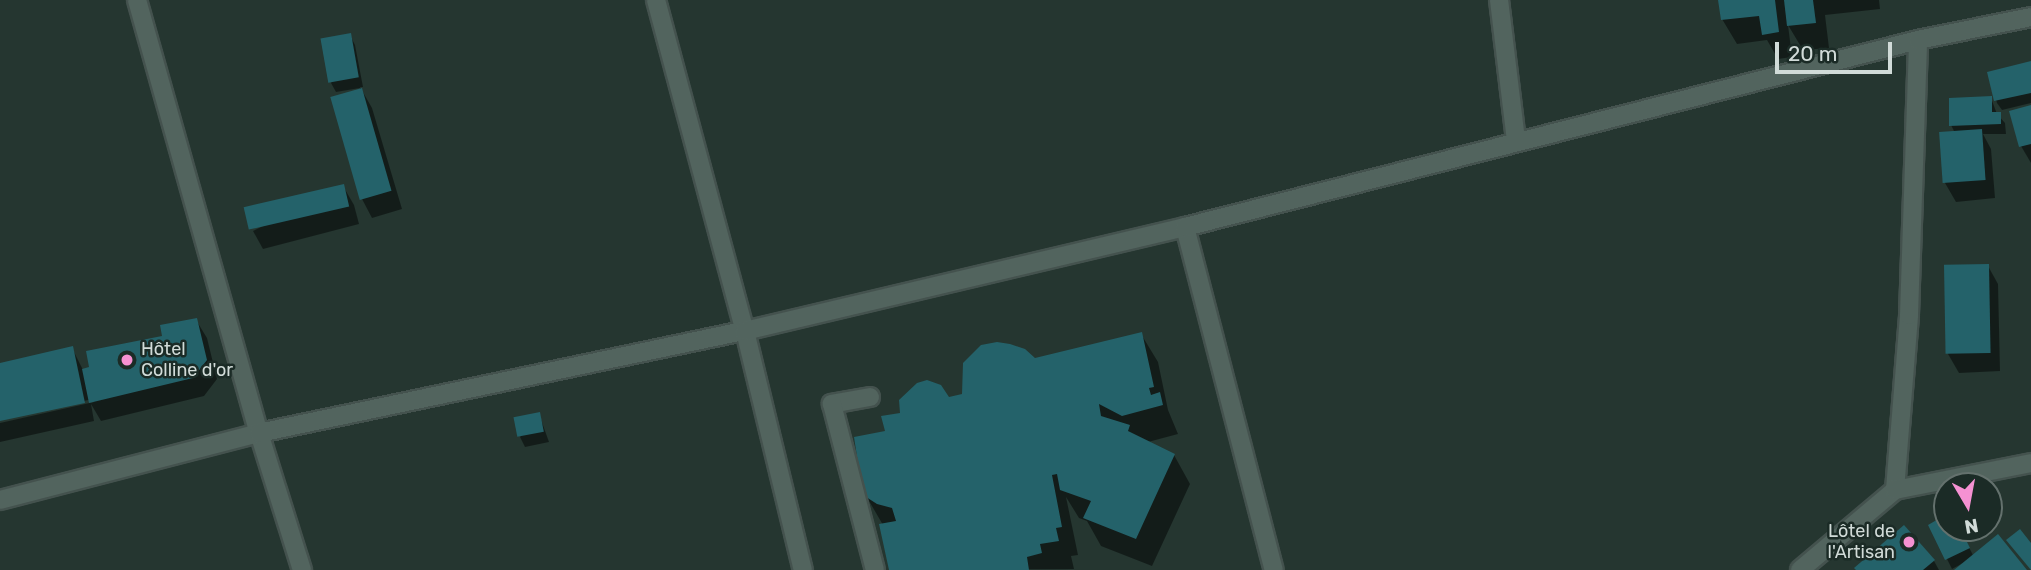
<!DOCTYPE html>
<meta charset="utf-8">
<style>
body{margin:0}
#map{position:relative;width:2031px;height:570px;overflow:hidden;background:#253630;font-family:Rubik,sans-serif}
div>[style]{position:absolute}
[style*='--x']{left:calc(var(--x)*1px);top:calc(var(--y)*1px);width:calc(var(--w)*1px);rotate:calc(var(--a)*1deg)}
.shadow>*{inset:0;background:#0007}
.building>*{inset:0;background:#24626a;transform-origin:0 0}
.roads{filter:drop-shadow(2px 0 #44524e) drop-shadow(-2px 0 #44524e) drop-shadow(0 2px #44524e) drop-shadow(0 -2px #44524e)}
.street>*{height:18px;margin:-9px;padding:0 9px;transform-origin:9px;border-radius:9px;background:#52645e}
.dots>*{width:19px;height:19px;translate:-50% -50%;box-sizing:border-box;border:4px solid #1b2b26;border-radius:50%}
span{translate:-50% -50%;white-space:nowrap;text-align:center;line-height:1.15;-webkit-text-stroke:5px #1b2b26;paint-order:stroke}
.poi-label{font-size:18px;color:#d1dbd8}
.left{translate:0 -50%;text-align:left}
.right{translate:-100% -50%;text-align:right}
.north{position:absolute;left:1933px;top:472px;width:70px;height:70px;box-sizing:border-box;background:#1b2b26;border:2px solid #64716d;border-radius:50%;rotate:170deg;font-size:19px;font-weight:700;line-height:28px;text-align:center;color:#d1dbd8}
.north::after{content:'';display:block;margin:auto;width:24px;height:32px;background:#f591d2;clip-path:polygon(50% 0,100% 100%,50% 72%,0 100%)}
.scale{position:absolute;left:1775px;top:42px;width:117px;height:32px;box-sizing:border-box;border:4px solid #d1dbd8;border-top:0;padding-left:9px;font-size:21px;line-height:24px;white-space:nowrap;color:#d1dbd8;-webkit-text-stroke:5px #1b2b26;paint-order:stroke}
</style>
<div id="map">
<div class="shadow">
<div style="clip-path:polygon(1720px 0,1879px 0,1880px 9px,1825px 15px,1829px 48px,1803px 50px,1788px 25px,1792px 57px,1778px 59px,1767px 40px,1737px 44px,1722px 19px)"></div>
<div style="clip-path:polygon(350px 35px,355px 45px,363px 87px,360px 87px,372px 108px,402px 209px,372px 218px,362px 199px,360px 88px,336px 92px,331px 83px)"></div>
<div style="clip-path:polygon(2031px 63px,2031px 103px,2002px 110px,1997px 103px,1989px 73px)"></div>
<div style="clip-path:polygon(1991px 98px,1997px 114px,2005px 123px,2006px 134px,1983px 134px,1991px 149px,1995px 198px,1956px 202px,1945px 183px,1955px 133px,1951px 125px)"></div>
<div style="clip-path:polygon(2031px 106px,2031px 163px,2021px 146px)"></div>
<div style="clip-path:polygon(343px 186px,354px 205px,359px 224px,263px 249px,253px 231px)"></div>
<div style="clip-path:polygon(1988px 266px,1998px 284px,2000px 371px,1959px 373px,1948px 354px)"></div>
<div style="clip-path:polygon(196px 320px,207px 338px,217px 379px,204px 396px,101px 421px,91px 404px,94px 421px,0 442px,0 423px,94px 402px,93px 399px,0 419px,0 364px,72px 348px,83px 370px,164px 337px)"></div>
<div style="clip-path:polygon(1141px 334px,1158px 362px,1168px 410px,1178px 434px,1148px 442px,1174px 455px,1190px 484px,1152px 566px,1101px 546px,1087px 521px,1079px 518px,1066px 497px,1078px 555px,1071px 556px,1074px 569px,891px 570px,883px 525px,865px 494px,887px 432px,902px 414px,964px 395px,1035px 360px)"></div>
<div style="clip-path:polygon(539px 414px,549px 442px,525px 447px,520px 437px)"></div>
<div style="clip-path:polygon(1947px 516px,1947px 528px,1959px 528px,1974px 557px,2025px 570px,1957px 570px,1963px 563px,1952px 569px,1930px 525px)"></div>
<div style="clip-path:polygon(1934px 561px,1939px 570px,1857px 570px)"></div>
</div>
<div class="building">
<div style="clip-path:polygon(1718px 0,1775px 0,1779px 32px,1762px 35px,1759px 16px,1721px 20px)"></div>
<div style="clip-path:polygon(1784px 0,1813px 0,1816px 23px,1787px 26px)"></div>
<div style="left:351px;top:33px;width:45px;height:31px;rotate:80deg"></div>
<div style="clip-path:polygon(2031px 61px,2031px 93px,1994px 101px,1987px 72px)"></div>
<div style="left:362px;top:88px;width:107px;height:33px;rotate:74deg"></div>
<div style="clip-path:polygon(1992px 96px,1992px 112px,2001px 112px,2001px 124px,1949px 126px,1949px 98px)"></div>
<div style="clip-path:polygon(2031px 105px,2031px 144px,2019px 147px,2009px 111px)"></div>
<div style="left:1982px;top:129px;width:51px;height:43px;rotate:86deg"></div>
<div style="left:344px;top:184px;width:23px;height:103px;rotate:77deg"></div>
<div style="left:1989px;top:264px;width:89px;height:45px;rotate:89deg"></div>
<div style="clip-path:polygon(197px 318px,207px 360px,193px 378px,89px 403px,82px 369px,89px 367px,86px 351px,162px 336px,160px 325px)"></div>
<div style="clip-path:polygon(1142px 332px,1154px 387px,1149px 388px,1151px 395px,1160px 392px,1163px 405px,1122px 416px,1099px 404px,1101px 416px,1130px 425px,1128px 431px,1175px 454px,1136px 539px,1083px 518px,1091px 501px,1060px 490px,1057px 474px,1052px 475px,1062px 527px,1056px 528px,1059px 541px,1040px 544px,1042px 553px,1027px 557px,1029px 570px,889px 570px,879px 524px,896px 521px,892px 508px,877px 504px,863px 495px,854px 437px,885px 431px,881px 416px,900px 413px,899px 400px,917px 383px,927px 380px,941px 385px,949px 397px,962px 394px,963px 363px,981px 345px,997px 342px,1010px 344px,1025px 349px,1035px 358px)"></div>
<div style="clip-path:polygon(73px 346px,85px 403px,0 421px,0 363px)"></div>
<div style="left:540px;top:412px;width:20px;height:27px;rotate:79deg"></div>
<div style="clip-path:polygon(1947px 514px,1947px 528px,1960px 528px,1970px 548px,1945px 560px,1928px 525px)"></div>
<div style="clip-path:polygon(1904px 525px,1935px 560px,1923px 570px,1856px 570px,1854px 568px)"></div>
<div style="clip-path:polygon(2020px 529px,2031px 543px,2031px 570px,2006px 540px)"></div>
<div style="clip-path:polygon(1998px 534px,2027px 570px,1954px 570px)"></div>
</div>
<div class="roads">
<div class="street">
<div style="--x:137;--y:0;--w:450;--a:74.3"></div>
<div style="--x:259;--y:433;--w:144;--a:72.6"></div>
<div style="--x:656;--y:0;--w:343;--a:75"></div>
<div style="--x:745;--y:331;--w:246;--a:76.4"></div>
<div style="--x:1499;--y:0;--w:141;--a:83.1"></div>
<div style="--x:1185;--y:227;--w:354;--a:75.5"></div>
<div style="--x:870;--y:397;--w:39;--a:170"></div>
<div style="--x:832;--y:404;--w:171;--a:75.5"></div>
<div style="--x:1895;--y:490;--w:176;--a:-85.4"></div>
<div style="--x:1909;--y:315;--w:275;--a:-88.1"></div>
<div style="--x:0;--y:500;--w:268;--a:-14.5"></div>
<div style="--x:259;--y:433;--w:497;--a:-11.9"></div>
<div style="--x:745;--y:331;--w:452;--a:-13.3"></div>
<div style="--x:1185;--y:227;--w:756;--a:-14.31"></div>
<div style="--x:1918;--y:40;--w:115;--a:-11.5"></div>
<div style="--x:1800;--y:570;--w:124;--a:-40.1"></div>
<div style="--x:1895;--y:490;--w:139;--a:-11.2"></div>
</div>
</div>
<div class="dots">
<div style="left:127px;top:360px;background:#f591d2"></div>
<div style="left:1909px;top:542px;background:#f591d2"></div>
</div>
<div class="poi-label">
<span class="left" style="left:141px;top:360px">Hôtel<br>Colline d'or</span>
<span class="right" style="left:1895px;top:542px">Lôtel de<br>l'Artisan</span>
</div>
<div class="north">N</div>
<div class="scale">20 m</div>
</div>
